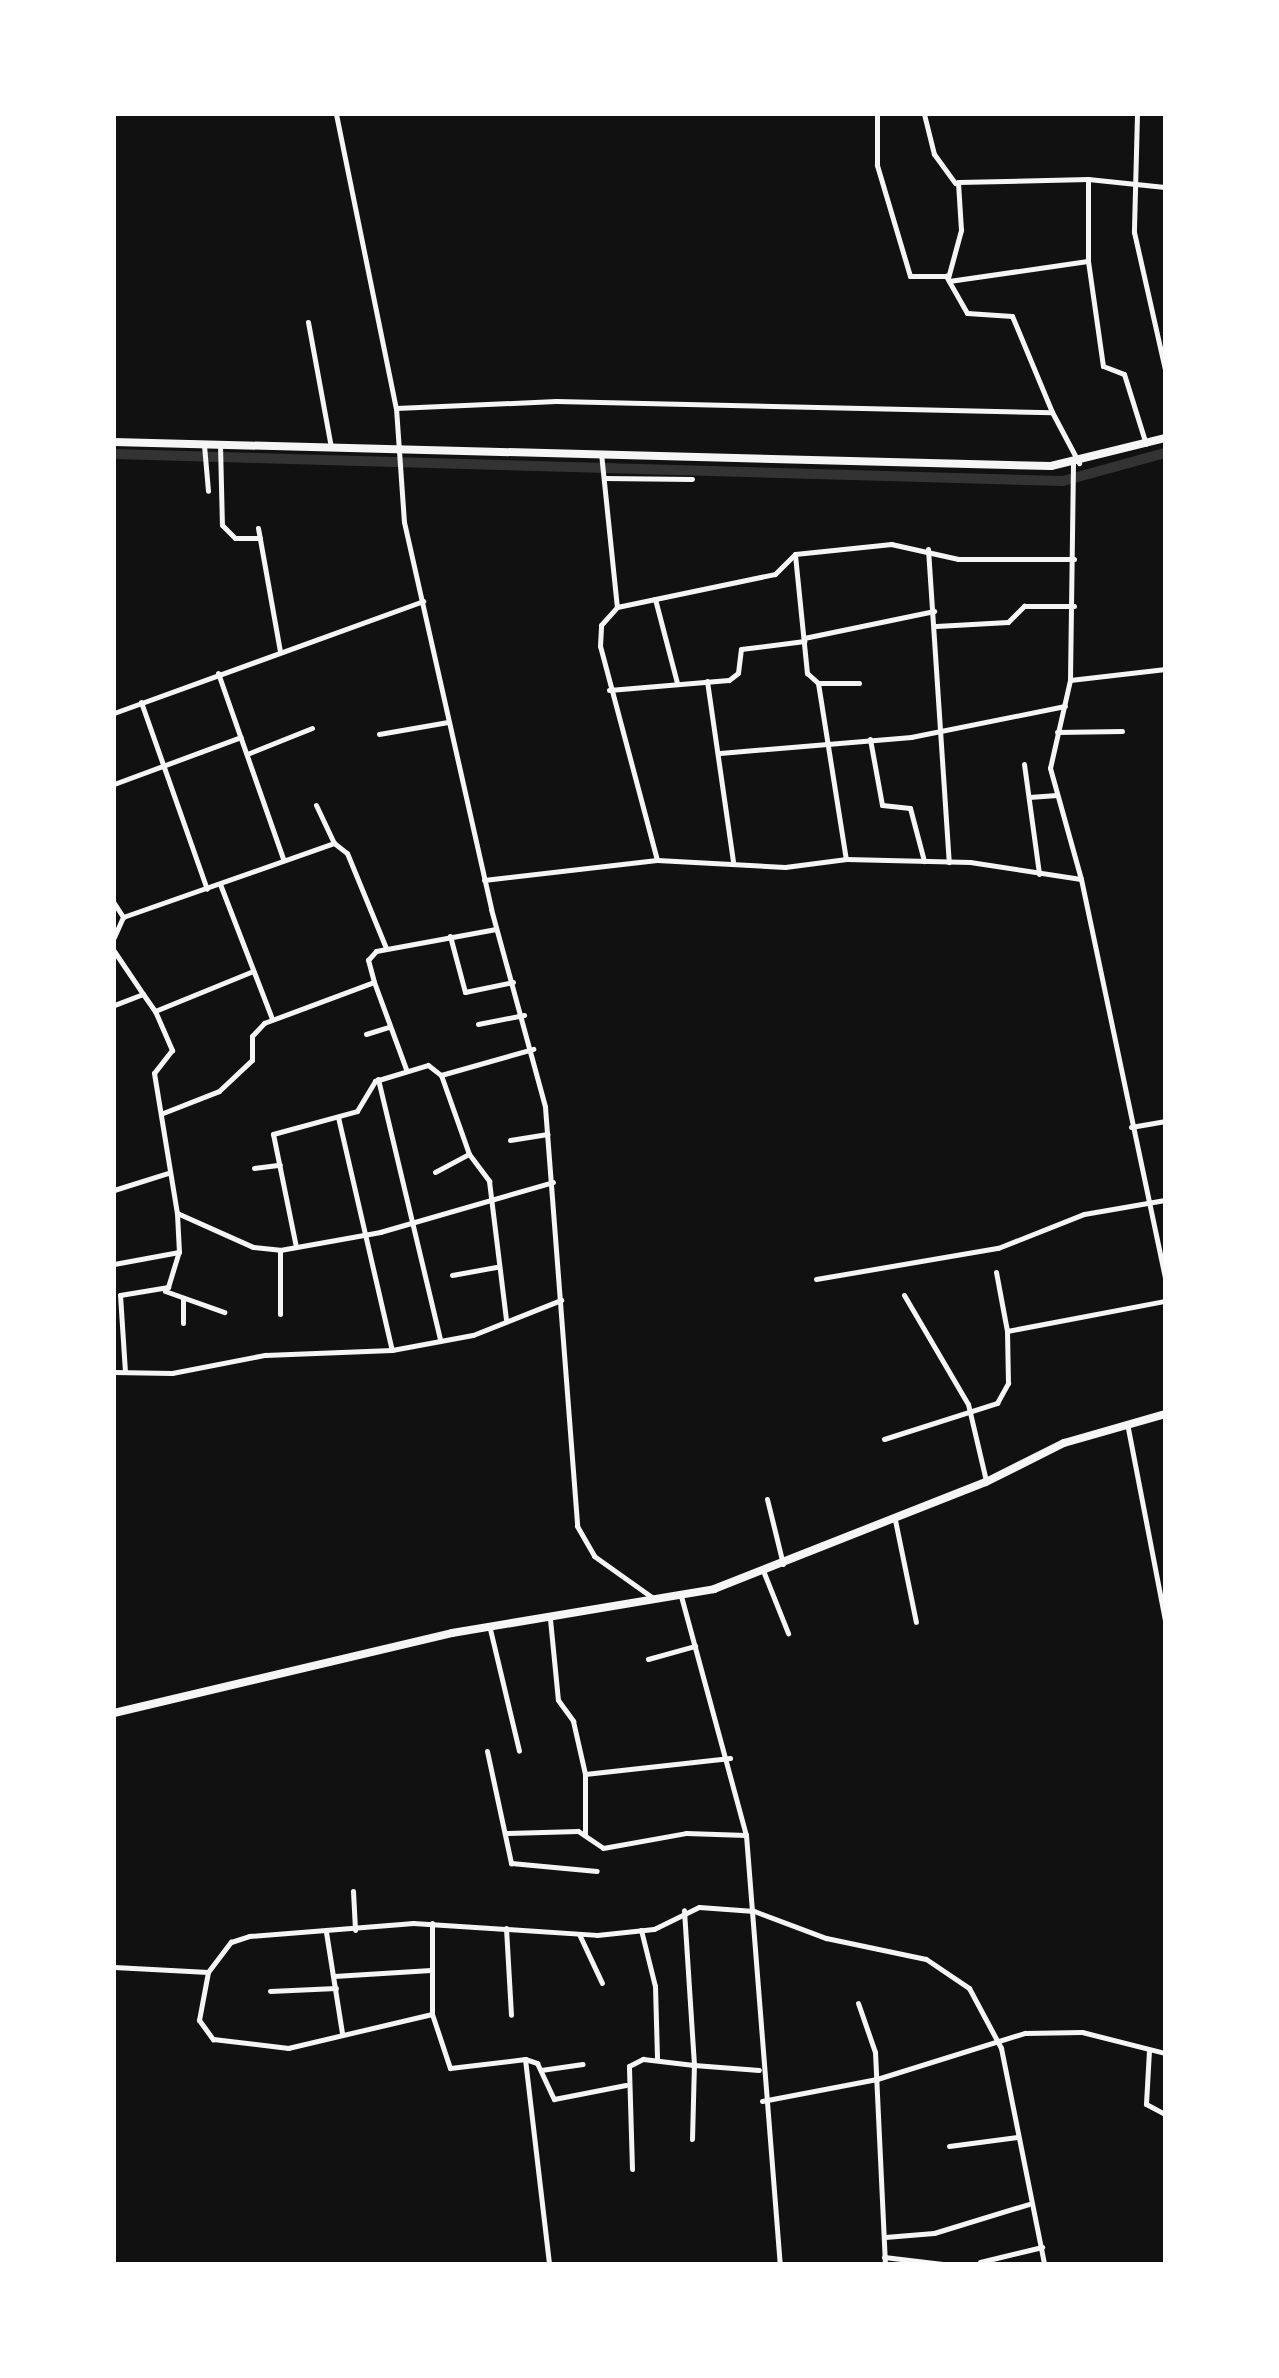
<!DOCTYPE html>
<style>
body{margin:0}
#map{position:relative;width:1279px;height:2378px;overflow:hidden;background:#111;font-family:Ubuntu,sans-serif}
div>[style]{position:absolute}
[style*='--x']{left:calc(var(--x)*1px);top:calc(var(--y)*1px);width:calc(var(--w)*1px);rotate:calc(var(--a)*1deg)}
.canal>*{height:10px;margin:-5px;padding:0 5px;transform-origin:5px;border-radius:5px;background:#333}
.minor>*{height:5px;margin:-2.5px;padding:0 2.5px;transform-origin:2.5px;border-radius:2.5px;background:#f5f5f5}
.primary>*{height:8px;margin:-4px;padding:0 4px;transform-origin:4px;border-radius:4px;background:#f5f5f5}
span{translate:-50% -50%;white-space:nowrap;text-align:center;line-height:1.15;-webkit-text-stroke:7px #fff;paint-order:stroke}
.frame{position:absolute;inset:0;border:116px solid #fff;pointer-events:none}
</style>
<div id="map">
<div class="canal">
<div style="--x:114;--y:454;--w:949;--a:1.63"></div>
<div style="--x:1063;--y:481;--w:106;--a:-15.4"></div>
</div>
<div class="minor">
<div style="--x:336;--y:114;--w:300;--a:78.5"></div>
<div style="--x:396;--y:408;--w:114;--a:86"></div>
<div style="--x:404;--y:522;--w:397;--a:77.3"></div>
<div style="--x:491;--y:909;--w:205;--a:74.7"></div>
<div style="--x:545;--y:1107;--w:420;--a:85.6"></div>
<div style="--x:577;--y:1526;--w:34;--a:60"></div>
<div style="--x:594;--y:1556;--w:72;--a:35.4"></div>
<div style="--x:924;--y:114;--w:41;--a:76"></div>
<div style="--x:934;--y:154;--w:36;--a:54"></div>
<div style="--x:1137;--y:114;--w:118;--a:91.5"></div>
<div style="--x:1134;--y:232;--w:141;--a:77.3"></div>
<div style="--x:1088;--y:179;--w:82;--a:90"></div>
<div style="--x:1088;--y:261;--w:106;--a:81.9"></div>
<div style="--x:1103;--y:366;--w:22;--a:21"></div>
<div style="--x:1124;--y:374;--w:73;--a:72.6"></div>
<div style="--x:948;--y:278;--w:50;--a:-74.8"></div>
<div style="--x:961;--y:230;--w:48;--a:-93.6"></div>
<div style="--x:958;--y:182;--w:130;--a:-1.3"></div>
<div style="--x:1088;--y:179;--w:77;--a:5.9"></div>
<div style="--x:949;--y:281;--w:140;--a:-8.2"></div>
<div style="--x:308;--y:322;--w:127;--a:79.6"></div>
<div style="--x:396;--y:408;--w:160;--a:-2.5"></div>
<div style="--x:556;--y:401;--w:496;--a:1.3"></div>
<div style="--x:1052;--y:412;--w:104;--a:-112.6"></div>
<div style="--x:1012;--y:316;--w:45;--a:-176.2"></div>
<div style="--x:967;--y:313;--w:43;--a:-119.6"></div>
<div style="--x:946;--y:276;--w:36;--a:180"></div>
<div style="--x:910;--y:276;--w:116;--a:-106.6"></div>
<div style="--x:877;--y:165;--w:51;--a:-90"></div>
<div style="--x:1052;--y:412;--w:58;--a:62.1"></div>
<div style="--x:204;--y:445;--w:46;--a:85"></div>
<div style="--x:220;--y:445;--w:80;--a:88.6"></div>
<div style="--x:222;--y:525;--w:18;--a:45"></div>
<div style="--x:235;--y:538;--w:25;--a:0"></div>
<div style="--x:601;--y:453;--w:155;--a:84.1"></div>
<div style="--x:1073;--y:464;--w:216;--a:90.8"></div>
<div style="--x:1070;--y:680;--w:90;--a:102.8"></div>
<div style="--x:1050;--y:768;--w:115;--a:74.4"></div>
<div style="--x:1081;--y:879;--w:407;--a:78.1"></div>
<div style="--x:604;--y:478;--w:88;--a:0.7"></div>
<div style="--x:258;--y:528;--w:125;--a:79.9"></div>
<div style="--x:928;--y:549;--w:314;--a:86.2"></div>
<div style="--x:795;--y:555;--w:119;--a:84.2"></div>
<div style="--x:807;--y:673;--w:15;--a:42"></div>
<div style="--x:818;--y:683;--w:178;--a:81"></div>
<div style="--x:655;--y:599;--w:87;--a:75.3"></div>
<div style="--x:936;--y:626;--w:72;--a:-3.2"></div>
<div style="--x:1008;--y:622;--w:23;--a:-45"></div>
<div style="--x:1024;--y:606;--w:50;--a:0"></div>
<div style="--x:804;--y:638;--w:133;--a:-11.7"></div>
<div style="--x:218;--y:673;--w:197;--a:70.7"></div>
<div style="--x:1070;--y:680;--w:96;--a:-6.6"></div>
<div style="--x:707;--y:681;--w:182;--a:81.8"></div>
<div style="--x:818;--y:683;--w:41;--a:0"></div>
<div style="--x:609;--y:690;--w:120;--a:-4.8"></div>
<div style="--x:729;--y:680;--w:11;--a:-38"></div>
<div style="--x:738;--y:673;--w:24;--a:-83"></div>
<div style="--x:741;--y:649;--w:64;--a:-7.2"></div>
<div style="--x:141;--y:702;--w:198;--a:70.6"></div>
<div style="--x:114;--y:713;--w:329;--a:-19.9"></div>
<div style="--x:1057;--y:732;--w:65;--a:-0.9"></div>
<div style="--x:379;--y:734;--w:70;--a:-9.9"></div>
<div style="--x:870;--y:739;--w:67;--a:79.7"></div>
<div style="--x:882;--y:805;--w:28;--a:6"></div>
<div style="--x:910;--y:808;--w:55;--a:75.2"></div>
<div style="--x:720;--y:753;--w:192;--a:-4.8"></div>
<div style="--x:911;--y:737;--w:157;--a:-11.4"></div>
<div style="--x:247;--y:754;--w:70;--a:-21.8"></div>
<div style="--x:1024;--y:764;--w:111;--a:82.2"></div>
<div style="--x:114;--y:784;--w:135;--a:-20.3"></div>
<div style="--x:1029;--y:797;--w:28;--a:-4"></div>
<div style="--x:316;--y:805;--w:42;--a:64.7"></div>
<div style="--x:657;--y:860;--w:221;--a:-104.9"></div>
<div style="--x:600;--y:646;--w:21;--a:-87"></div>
<div style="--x:601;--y:625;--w:24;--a:-48"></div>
<div style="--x:617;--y:607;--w:161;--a:-11.8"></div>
<div style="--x:775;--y:574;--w:28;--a:-45"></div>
<div style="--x:795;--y:554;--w:97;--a:-5.9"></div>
<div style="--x:891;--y:544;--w:69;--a:12.6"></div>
<div style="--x:958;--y:559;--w:116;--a:0"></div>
<div style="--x:484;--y:880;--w:174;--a:-6.6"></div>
<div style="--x:657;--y:860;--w:128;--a:3.1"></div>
<div style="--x:785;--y:867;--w:62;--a:-7.5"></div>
<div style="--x:846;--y:859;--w:124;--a:1.4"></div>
<div style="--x:970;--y:862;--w:112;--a:8.7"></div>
<div style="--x:220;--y:884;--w:145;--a:68.9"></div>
<div style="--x:114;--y:903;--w:17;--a:57"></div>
<div style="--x:123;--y:917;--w:22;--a:114"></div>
<div style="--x:123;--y:917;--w:224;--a:-19.3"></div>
<div style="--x:334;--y:843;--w:16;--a:38"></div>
<div style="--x:347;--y:853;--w:103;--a:67.7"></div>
<div style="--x:450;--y:936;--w:58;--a:75"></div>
<div style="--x:465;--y:992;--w:49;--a:-11.8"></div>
<div style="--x:114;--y:951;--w:52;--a:56"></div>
<div style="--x:143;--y:994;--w:31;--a:159"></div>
<div style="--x:374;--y:982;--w:93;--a:69.8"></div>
<div style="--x:143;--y:994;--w:21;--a:55"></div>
<div style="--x:155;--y:1011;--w:106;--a:-22.2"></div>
<div style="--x:155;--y:1011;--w:43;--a:66.4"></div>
<div style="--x:172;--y:1050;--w:29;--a:128"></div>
<div style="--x:154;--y:1073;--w:142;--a:80.7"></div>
<div style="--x:177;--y:1213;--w:83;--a:24.1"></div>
<div style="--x:253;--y:1247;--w:27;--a:6"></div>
<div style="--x:280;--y:1250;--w:102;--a:-10.2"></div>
<div style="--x:380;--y:1232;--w:180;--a:-16.1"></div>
<div style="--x:478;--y:1024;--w:47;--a:-11.1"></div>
<div style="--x:366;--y:1034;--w:24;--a:-17"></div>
<div style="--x:441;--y:1075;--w:96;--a:-15.8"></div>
<div style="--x:378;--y:1079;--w:268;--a:76.6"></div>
<div style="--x:163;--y:1113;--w:60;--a:-21.4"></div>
<div style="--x:219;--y:1091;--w:45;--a:-43.2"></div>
<div style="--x:252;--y:1060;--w:24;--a:-90"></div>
<div style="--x:252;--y:1036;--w:18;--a:-47"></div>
<div style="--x:264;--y:1023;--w:117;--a:-20.4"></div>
<div style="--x:374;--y:982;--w:23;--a:-105"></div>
<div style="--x:368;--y:960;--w:12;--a:-48"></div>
<div style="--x:376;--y:951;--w:122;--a:-10.4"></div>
<div style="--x:338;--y:1117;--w:239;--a:77"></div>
<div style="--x:1131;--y:1127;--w:35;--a:-10"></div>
<div style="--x:510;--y:1140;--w:38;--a:-9"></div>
<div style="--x:254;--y:1168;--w:26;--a:-7"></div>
<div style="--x:435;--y:1172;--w:38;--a:-28"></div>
<div style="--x:114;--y:1190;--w:57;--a:-17.5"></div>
<div style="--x:296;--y:1247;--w:115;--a:-101.5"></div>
<div style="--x:273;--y:1134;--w:87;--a:-15.3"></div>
<div style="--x:357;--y:1111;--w:35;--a:-59"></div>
<div style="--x:375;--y:1081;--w:55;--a:-16.8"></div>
<div style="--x:428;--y:1065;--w:16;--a:38"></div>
<div style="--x:441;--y:1075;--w:84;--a:70.5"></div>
<div style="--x:469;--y:1154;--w:34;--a:53"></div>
<div style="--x:489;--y:1181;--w:140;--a:83"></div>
<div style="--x:280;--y:1250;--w:64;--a:90"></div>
<div style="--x:114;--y:1264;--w:66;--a:-10.5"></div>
<div style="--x:996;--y:1272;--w:60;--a:79.4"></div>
<div style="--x:452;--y:1275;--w:45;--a:-10.3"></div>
<div style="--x:816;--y:1279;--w:185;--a:-9.7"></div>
<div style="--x:998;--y:1248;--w:92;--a:-21.6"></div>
<div style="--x:1084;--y:1214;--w:82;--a:-9.8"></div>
<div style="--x:165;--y:1291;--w:63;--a:19.6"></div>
<div style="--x:904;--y:1295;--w:126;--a:59.6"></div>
<div style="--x:968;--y:1404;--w:79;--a:76.8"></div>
<div style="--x:183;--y:1298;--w:25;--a:90"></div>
<div style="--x:114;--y:1372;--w:58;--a:1"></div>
<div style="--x:172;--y:1373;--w:95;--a:-11"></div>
<div style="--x:265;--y:1355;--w:127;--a:-2.3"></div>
<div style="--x:392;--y:1350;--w:82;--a:-10.5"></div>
<div style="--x:473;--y:1335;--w:95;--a:-21.7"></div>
<div style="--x:125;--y:1372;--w:77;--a:-93.7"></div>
<div style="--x:120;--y:1295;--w:49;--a:-9.5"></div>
<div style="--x:168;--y:1287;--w:37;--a:-73"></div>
<div style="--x:179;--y:1252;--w:39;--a:-93"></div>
<div style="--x:1127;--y:1423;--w:201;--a:79.1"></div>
<div style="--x:884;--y:1439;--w:119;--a:-17.7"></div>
<div style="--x:997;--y:1403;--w:23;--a:-61"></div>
<div style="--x:1008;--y:1383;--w:52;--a:-91.1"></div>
<div style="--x:1007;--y:1331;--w:161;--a:-10.8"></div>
<div style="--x:767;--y:1499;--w:67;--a:76.2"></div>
<div style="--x:895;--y:1520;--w:104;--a:78.4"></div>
<div style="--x:764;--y:1573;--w:65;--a:68.2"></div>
<div style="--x:681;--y:1596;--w:248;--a:74.8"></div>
<div style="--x:746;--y:1835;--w:430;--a:85.5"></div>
<div style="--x:550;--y:1619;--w:81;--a:84.4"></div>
<div style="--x:558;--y:1700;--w:26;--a:54"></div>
<div style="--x:573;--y:1721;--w:54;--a:77.2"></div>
<div style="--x:585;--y:1774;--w:61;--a:90"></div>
<div style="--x:490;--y:1629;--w:125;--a:76.6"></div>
<div style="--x:648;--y:1659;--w:49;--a:-15.5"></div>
<div style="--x:487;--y:1751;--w:115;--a:77.9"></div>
<div style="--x:511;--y:1863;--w:86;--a:5.3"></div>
<div style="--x:585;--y:1774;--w:146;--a:-6.3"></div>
<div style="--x:506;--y:1833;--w:72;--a:-1.6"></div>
<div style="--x:578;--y:1831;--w:30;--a:34"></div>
<div style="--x:603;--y:1848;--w:84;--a:-10.2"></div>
<div style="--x:686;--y:1833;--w:60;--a:1.9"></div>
<div style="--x:353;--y:1891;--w:39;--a:87"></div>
<div style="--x:432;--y:1923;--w:91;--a:90"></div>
<div style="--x:506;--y:1928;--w:87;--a:86.7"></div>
<div style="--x:641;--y:1930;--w:58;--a:76"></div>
<div style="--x:655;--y:1986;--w:73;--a:88.4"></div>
<div style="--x:326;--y:1932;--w:102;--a:81"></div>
<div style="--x:579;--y:1934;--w:54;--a:64.9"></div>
<div style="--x:114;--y:1967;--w:94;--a:3"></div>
<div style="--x:208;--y:1972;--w:49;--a:100.6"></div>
<div style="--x:199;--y:2020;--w:24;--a:54"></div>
<div style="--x:213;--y:2039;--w:76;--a:6.8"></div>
<div style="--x:288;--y:2048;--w:148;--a:-13.3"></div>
<div style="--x:432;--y:2014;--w:57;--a:71.6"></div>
<div style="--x:450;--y:2068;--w:76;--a:-6.8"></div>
<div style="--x:525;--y:2059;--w:206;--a:83.3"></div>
<div style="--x:208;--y:1972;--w:38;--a:-53"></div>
<div style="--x:231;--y:1942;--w:19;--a:-18"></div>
<div style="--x:249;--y:1936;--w:165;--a:-4.5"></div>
<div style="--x:413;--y:1923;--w:184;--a:3.7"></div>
<div style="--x:597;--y:1935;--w:57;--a:-6"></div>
<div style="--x:654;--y:1929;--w:50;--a:-26.1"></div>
<div style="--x:699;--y:1907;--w:55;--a:4.2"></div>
<div style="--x:754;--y:1911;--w:77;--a:20.6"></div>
<div style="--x:826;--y:1938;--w:102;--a:11.9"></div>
<div style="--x:926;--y:1959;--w:52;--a:34"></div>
<div style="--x:969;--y:1988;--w:68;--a:61.9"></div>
<div style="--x:1001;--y:2048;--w:220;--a:78.7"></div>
<div style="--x:334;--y:1976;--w:97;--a:-3.5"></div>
<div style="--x:270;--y:1991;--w:66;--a:-2.6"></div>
<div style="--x:858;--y:2003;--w:52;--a:70.9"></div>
<div style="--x:875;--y:2052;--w:212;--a:87.3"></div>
<div style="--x:1149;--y:2050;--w:54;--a:93.2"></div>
<div style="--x:1146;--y:2104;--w:21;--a:28"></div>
<div style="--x:525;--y:2059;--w:13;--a:18"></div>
<div style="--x:537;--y:2063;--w:40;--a:65"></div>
<div style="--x:554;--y:2099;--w:73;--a:-11"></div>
<div style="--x:541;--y:2070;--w:42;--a:-8.1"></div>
<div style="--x:762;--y:2101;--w:117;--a:-10.8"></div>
<div style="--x:877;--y:2079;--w:155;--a:-17.3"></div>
<div style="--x:1025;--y:2033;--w:57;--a:-1"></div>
<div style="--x:1082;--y:2032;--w:86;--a:14.2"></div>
<div style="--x:692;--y:2139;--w:74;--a:-88.5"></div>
<div style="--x:694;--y:2065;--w:65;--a:4.4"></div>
<div style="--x:949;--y:2146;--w:69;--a:-7.5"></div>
<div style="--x:632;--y:2169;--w:103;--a:-91.7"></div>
<div style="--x:629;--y:2066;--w:16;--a:-27"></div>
<div style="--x:643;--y:2059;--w:51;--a:6.7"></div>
<div style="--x:694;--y:2065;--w:155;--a:-93.7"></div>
<div style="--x:885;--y:2237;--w:49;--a:-4.7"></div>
<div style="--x:934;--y:2233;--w:99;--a:-17"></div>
<div style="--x:884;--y:2257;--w:59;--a:6.8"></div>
<div style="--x:980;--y:2262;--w:64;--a:-13.6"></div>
</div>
<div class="primary">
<div style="--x:114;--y:442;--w:937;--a:1.47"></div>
<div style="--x:1051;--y:466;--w:117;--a:-13.8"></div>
<div style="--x:114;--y:1713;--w:347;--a:-13.3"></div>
<div style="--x:452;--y:1633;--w:266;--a:-9.5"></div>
<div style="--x:714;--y:1589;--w:292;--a:-21.5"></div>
<div style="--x:986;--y:1482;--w:87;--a:-26.6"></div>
<div style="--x:1064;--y:1443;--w:105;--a:-16"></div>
</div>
<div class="frame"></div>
</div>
